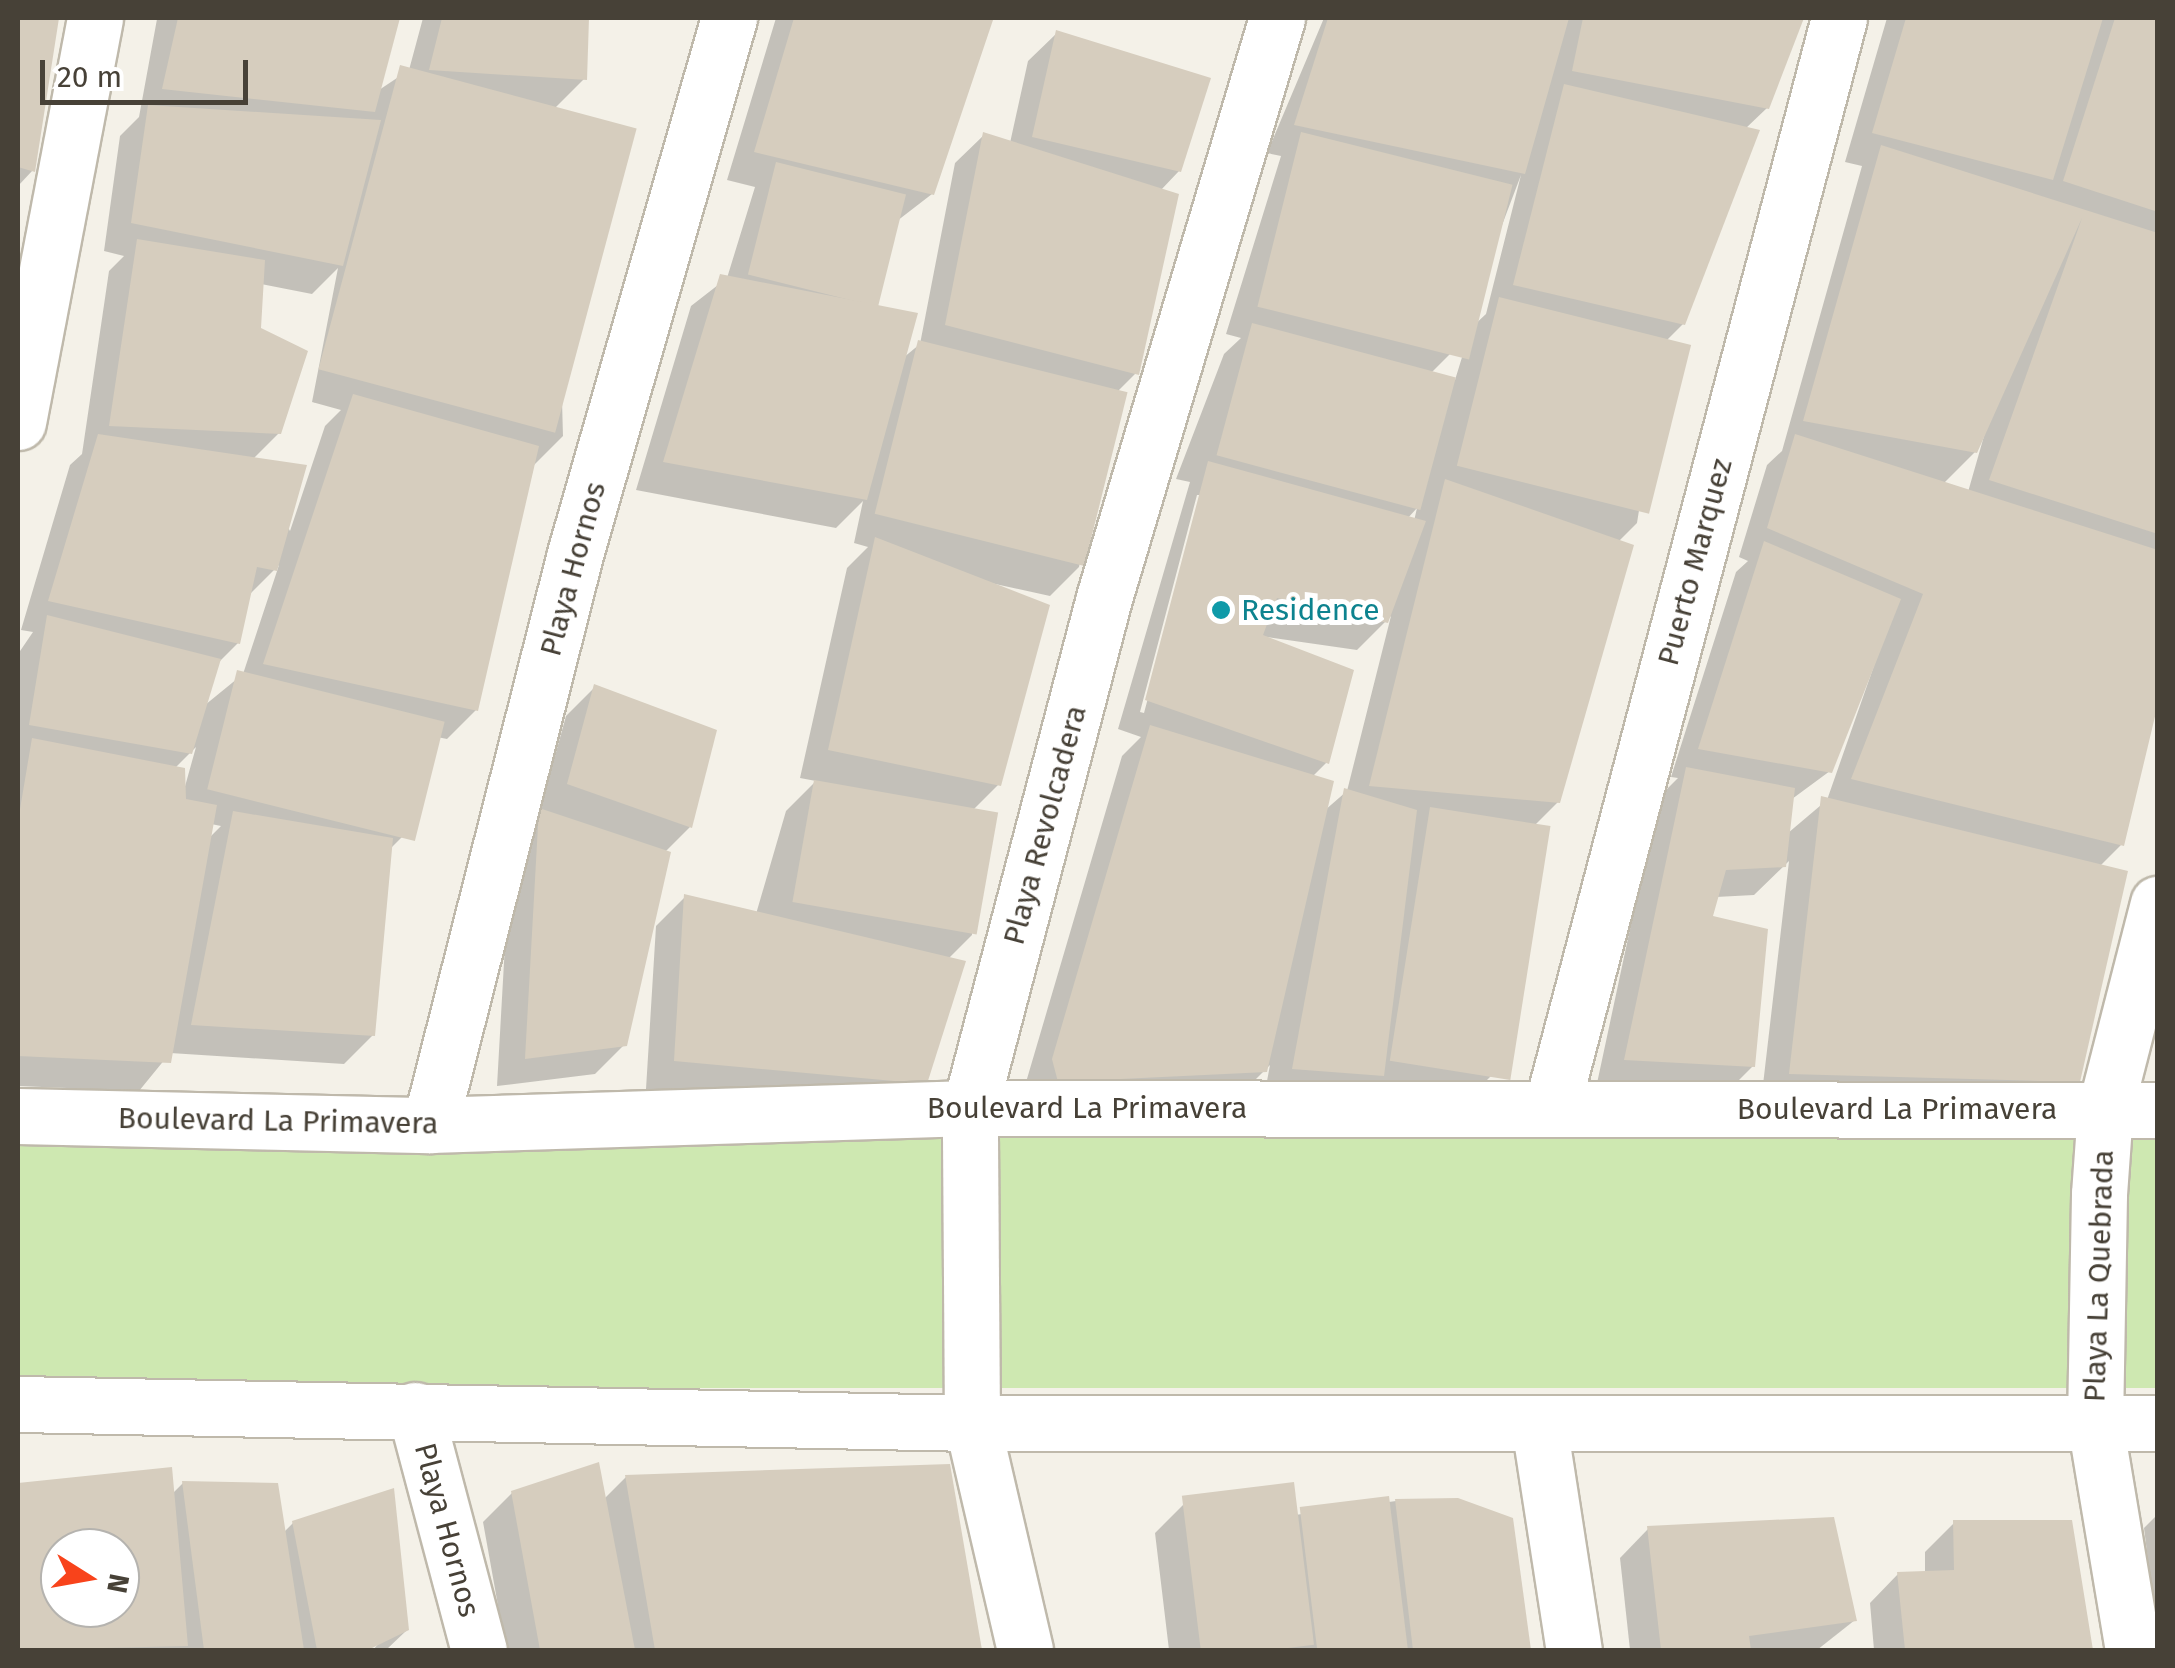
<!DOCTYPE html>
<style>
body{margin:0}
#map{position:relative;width:2175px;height:1668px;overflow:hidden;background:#f4f1e8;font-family:"Fira Sans",sans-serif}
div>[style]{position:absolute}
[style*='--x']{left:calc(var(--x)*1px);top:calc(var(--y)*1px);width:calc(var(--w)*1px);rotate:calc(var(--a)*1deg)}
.green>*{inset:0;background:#cee8b1;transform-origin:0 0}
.shadow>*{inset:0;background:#0003}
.building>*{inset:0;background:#d6cdbe;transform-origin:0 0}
.roads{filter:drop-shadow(2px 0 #bfb9ab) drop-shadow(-2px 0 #bfb9ab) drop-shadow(0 2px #bfb9ab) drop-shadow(0 -2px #bfb9ab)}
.minor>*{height:55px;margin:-27.5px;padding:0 27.5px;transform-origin:27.5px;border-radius:27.5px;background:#fff}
.dots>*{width:28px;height:28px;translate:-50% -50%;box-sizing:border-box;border:5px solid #fff;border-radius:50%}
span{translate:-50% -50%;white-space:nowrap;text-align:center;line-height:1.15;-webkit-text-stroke:10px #fff;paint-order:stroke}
.street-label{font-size:30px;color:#474137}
.culture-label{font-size:30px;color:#0d838f}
.left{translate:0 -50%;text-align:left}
.frame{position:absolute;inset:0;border:20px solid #474137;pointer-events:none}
.north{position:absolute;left:40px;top:1528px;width:100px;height:100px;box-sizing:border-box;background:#fff;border:2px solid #b5b3af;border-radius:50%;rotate:101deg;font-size:28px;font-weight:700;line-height:40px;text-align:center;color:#474137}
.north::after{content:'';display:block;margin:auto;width:35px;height:45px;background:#f8431b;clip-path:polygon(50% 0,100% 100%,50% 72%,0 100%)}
.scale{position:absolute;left:40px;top:60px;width:208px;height:45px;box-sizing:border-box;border:5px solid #474137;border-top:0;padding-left:12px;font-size:30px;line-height:35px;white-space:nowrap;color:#474137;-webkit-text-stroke:8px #fff;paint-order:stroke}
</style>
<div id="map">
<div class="green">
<div style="left:18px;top:1112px;width:2139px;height:276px"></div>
</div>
<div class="shadow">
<div style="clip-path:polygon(18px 18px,57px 18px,33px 170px,18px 186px)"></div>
<div style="clip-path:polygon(evenodd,397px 18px,379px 90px,409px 70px,423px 18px,587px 18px,584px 79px,554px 109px,563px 436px,534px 465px,476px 710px,447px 739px,437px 737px,408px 831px,389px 850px,373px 1035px,344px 1064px,170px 1053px,139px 1091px,18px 1086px,18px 654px,33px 632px,21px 630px,70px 465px,82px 454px,109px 271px,124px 256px,104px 251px,120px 136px,139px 117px,157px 19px,397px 18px,338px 268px,312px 402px,341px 410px,325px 426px,290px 531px,253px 459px,279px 433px,259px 329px,261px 284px,312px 294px,338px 268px,397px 18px,279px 565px,243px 674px,205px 705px,217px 664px,238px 643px,248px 596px,279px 565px,397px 18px,196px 747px,184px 790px,175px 768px,196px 747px,397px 18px,211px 824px,221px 826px,209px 838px,211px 824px)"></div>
<div style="clip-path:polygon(776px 18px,990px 21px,932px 194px,897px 221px,870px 306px,903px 358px,920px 344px,955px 163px,984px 135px,1010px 143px,1028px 61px,1057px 33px,1179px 171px,1160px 191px,1136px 373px,1116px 393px,1079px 567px,1050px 596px,986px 582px,999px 784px,972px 811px,972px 935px,948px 959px,925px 1083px,896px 1112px,646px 1089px,656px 926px,685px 897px,756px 914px,786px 811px,816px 781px,800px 778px,847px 568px,868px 547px,854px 543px,863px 501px,836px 528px,636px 490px,691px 306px,727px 278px,755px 187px,727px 180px)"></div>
<div style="clip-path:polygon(evenodd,1324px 18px,1802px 18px,1767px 108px,1745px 129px,1683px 324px,1666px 341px,1637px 523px,1618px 542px,1558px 802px,1534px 826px,1511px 1056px,1482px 1085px,1264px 1097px,1270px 1065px,1235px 1100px,1024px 1089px,1122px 756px,1141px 737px,1118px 729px,1190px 482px,1176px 479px,1224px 354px,1241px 338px,1226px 334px,1281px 156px,1267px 153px,1324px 18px,1521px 175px,1486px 314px,1471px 328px,1455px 380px,1430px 374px,1455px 349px,1521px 175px,1324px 18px,1197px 495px,1202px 495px,1144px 713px,1140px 712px,1197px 495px,1324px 18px,1417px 508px,1414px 521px,1407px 519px,1417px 508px,1324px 18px,1391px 616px,1347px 791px,1324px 811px,1312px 777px,1327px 762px,1260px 636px,1357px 650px,1391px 616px)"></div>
<div style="clip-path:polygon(evenodd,1887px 18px,2158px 18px,2158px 693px,2121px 845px,2099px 867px,2078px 1081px,2049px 1110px,1761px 1102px,1789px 861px,1754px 895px,1716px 897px,1710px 917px,1753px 1066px,1724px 1095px,1596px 1088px,1658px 798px,1678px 778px,1671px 777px,1736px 572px,1748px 561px,1739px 557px,1767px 465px,1782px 451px,1862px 166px,1845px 162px,1887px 18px,1988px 422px,1968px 492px,1943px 484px,1975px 452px,1988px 422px,1887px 18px,1890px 620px,1827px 800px,1788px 833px,1792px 799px,1830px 771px,1890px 620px)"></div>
<div style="clip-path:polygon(595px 687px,690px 827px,665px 852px,624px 1045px,595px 1074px,497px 1086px,511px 839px,540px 810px,566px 716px)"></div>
<div style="clip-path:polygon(948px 1466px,980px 1650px,506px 1650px,483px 1522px,512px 1493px,604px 1499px,626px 1477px)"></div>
<div style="clip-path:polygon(evenodd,169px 1470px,172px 1494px,183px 1483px,283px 1533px,293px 1523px,407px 1630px,386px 1650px,373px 1650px,380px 1642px,362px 1650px,18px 1650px,18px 1485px,169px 1470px,60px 1548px,120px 1548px,120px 1608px,60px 1608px,60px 1548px)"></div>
<div style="clip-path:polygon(1396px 1501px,1511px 1520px,1529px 1650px,1169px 1650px,1155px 1533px,1184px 1504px,1295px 1515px)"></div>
<div style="clip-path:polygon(2158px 1514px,2158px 1639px,2144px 1528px)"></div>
<div style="clip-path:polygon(1954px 1523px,2070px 1523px,2090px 1650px,1874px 1650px,1870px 1603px,1898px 1574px,1925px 1574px,1925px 1552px)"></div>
<div style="clip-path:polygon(1648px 1529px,1855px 1620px,1817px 1650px,1630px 1650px,1620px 1558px)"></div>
</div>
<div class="building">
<div style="clip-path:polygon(18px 18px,59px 18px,35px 172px,18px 167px)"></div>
<div style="clip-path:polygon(178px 18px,400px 18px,375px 112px,162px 89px)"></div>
<div style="clip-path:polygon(442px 18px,589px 18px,587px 80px,429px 70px)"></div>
<div style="clip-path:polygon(794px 18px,993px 20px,934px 195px,754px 152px)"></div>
<div style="clip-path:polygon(1328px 18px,1569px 18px,1525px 174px,1294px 125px)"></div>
<div style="clip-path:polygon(1583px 18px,1804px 18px,1769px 109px,1572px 71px)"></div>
<div style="clip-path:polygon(1906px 18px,2103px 18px,2053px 180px,1872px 133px)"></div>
<div style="clip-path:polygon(2115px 18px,2158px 18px,2158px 212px,2063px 181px)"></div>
<div style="clip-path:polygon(1056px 30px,1211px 78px,1181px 172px,1032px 137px)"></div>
<div style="left:400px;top:65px;width:245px;height:315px;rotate:15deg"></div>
<div style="clip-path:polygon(1564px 84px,1760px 130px,1685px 325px,1513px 285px)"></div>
<div style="clip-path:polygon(148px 105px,381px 120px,343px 266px,131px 223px)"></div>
<div style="clip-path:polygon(983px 132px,1179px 194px,1139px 375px,945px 325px)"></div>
<div style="left:1301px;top:132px;width:218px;height:180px;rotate:14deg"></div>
<div style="clip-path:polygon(1881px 145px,2158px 233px,2158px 534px,1989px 480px,2082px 218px,1977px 453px,1803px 421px)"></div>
<div style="left:776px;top:162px;width:134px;height:116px;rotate:14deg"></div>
<div style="clip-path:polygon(137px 239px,265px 260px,261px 328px,308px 351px,281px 434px,109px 426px)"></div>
<div style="clip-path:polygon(720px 274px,918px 313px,867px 500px,663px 462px)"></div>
<div style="left:1499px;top:297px;width:198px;height:174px;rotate:14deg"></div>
<div style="left:1252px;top:323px;width:211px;height:137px;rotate:15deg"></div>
<div style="left:918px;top:340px;width:216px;height:179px;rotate:14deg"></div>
<div style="clip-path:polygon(353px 394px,539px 446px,478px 711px,263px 664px)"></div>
<div style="clip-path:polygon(98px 434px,307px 465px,277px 571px,257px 567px,240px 644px,48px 601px)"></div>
<div style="clip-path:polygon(1795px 434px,2158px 550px,2158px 704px,2124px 846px,1851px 779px,1923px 594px,1767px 528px)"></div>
<div style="clip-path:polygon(1208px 461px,1426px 521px,1388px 623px,1277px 598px,1263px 635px,1354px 670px,1329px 764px,1145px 700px)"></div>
<div style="clip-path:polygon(1445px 479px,1634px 545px,1560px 803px,1369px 786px)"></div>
<div style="clip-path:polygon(875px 537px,1050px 605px,1001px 786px,828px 750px)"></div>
<div style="clip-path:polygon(1764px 541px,1901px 599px,1832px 773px,1698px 749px)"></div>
<div style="clip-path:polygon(47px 615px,221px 659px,192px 754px,29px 725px)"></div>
<div style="left:237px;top:670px;width:214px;height:123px;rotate:14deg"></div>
<div style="clip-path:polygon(594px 684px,717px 730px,692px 828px,567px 784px)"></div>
<div style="clip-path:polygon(1150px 725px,1334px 781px,1267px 1072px,1058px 1082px,1052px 1059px)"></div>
<div style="clip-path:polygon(32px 738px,185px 768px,186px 799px,217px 805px,171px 1063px,18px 1056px,18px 821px)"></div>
<div style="clip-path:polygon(1686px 767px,1795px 788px,1786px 867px,1726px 870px,1713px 916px,1768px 929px,1755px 1067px,1624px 1060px)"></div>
<div style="left:814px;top:780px;width:187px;height:124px;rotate:10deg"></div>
<div style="clip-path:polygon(1344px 788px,1417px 810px,1384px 1076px,1292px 1069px)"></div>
<div style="clip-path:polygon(1821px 796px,2128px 871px,2080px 1082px,1789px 1074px)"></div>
<div style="left:1430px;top:807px;width:122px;height:257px;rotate:9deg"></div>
<div style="clip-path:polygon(539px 808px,671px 852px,627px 1046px,525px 1059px)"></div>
<div style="clip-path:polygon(233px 811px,393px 838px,375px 1036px,191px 1025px)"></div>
<div style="clip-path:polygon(684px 894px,966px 961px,927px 1084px,674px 1061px)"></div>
<div style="clip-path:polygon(599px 1462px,635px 1650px,540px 1650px,511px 1491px)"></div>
<div style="clip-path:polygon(950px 1464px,982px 1650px,655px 1650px,625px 1475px)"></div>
<div style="clip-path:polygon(evenodd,172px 1467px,188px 1646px,18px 1650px,18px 1483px,172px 1467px,60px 1548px,120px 1548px,120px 1608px,60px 1608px,60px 1548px)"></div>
<div style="clip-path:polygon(182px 1481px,278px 1483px,304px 1650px,204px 1650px)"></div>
<div style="left:1294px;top:1482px;width:164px;height:113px;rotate:83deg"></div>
<div style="clip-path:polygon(394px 1488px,409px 1630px,368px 1650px,317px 1650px,292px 1521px)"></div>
<div style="left:1389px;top:1496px;width:155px;height:90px;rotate:83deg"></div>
<div style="clip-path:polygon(1458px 1498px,1513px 1518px,1531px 1650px,1413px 1650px,1395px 1499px)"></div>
<div style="clip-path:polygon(1834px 1517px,1857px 1621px,1749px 1636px,1751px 1650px,1661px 1650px,1647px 1526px)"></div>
<div style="clip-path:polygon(1953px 1520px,2072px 1520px,2093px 1650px,1905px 1650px,1897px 1572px,1954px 1570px)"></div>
</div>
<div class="roads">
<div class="minor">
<div style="--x:18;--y:422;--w:411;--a:-79.2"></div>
<div style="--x:1552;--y:1106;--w:1125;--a:-75.22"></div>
<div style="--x:18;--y:1116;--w:412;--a:1.3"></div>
<div style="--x:430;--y:1125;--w:540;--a:-1.8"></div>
<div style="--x:970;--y:1108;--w:1188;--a:0.1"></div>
<div style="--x:430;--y:1125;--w:589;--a:-75.75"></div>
<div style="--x:575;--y:554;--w:558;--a:-73.97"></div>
<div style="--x:18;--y:1404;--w:954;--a:1.14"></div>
<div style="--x:972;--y:1423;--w:1186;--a:0"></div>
<div style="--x:415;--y:1410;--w:248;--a:75.1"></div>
<div style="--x:1539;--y:1425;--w:228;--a:81.2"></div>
<div style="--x:1025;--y:1650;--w:233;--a:-103.1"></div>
<div style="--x:972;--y:1423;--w:315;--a:-90.4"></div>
<div style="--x:970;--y:1108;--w:527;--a:-75.28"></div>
<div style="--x:1104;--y:598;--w:605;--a:-73.39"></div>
<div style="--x:2133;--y:1650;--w:229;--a:-99.5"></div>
<div style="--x:2095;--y:1424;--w:230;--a:-89"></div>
<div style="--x:2099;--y:1194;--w:84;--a:-85.9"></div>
<div style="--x:2105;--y:1110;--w:213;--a:-75.6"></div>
</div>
</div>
<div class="dots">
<div style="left:1221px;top:610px;background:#0f9aa8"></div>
</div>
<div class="street-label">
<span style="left:1695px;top:562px;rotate:-75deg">Puerto Marquez</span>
<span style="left:573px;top:569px;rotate:-75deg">Playa Hornos</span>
<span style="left:1045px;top:825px;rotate:-75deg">Playa Revolcadera</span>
<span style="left:1087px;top:1108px">Boulevard La Primavera</span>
<span style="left:1897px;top:1109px">Boulevard La Primavera</span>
<span style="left:278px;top:1121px;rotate:1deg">Boulevard La Primavera</span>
<span style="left:2099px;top:1276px;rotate:-88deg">Playa La Quebrada</span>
<span style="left:447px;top:1530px;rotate:75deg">Playa Hornos</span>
</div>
<div class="culture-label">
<span class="left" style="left:1241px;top:610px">Residence</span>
</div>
<div class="frame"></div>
<div class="north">N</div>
<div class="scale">20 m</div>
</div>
